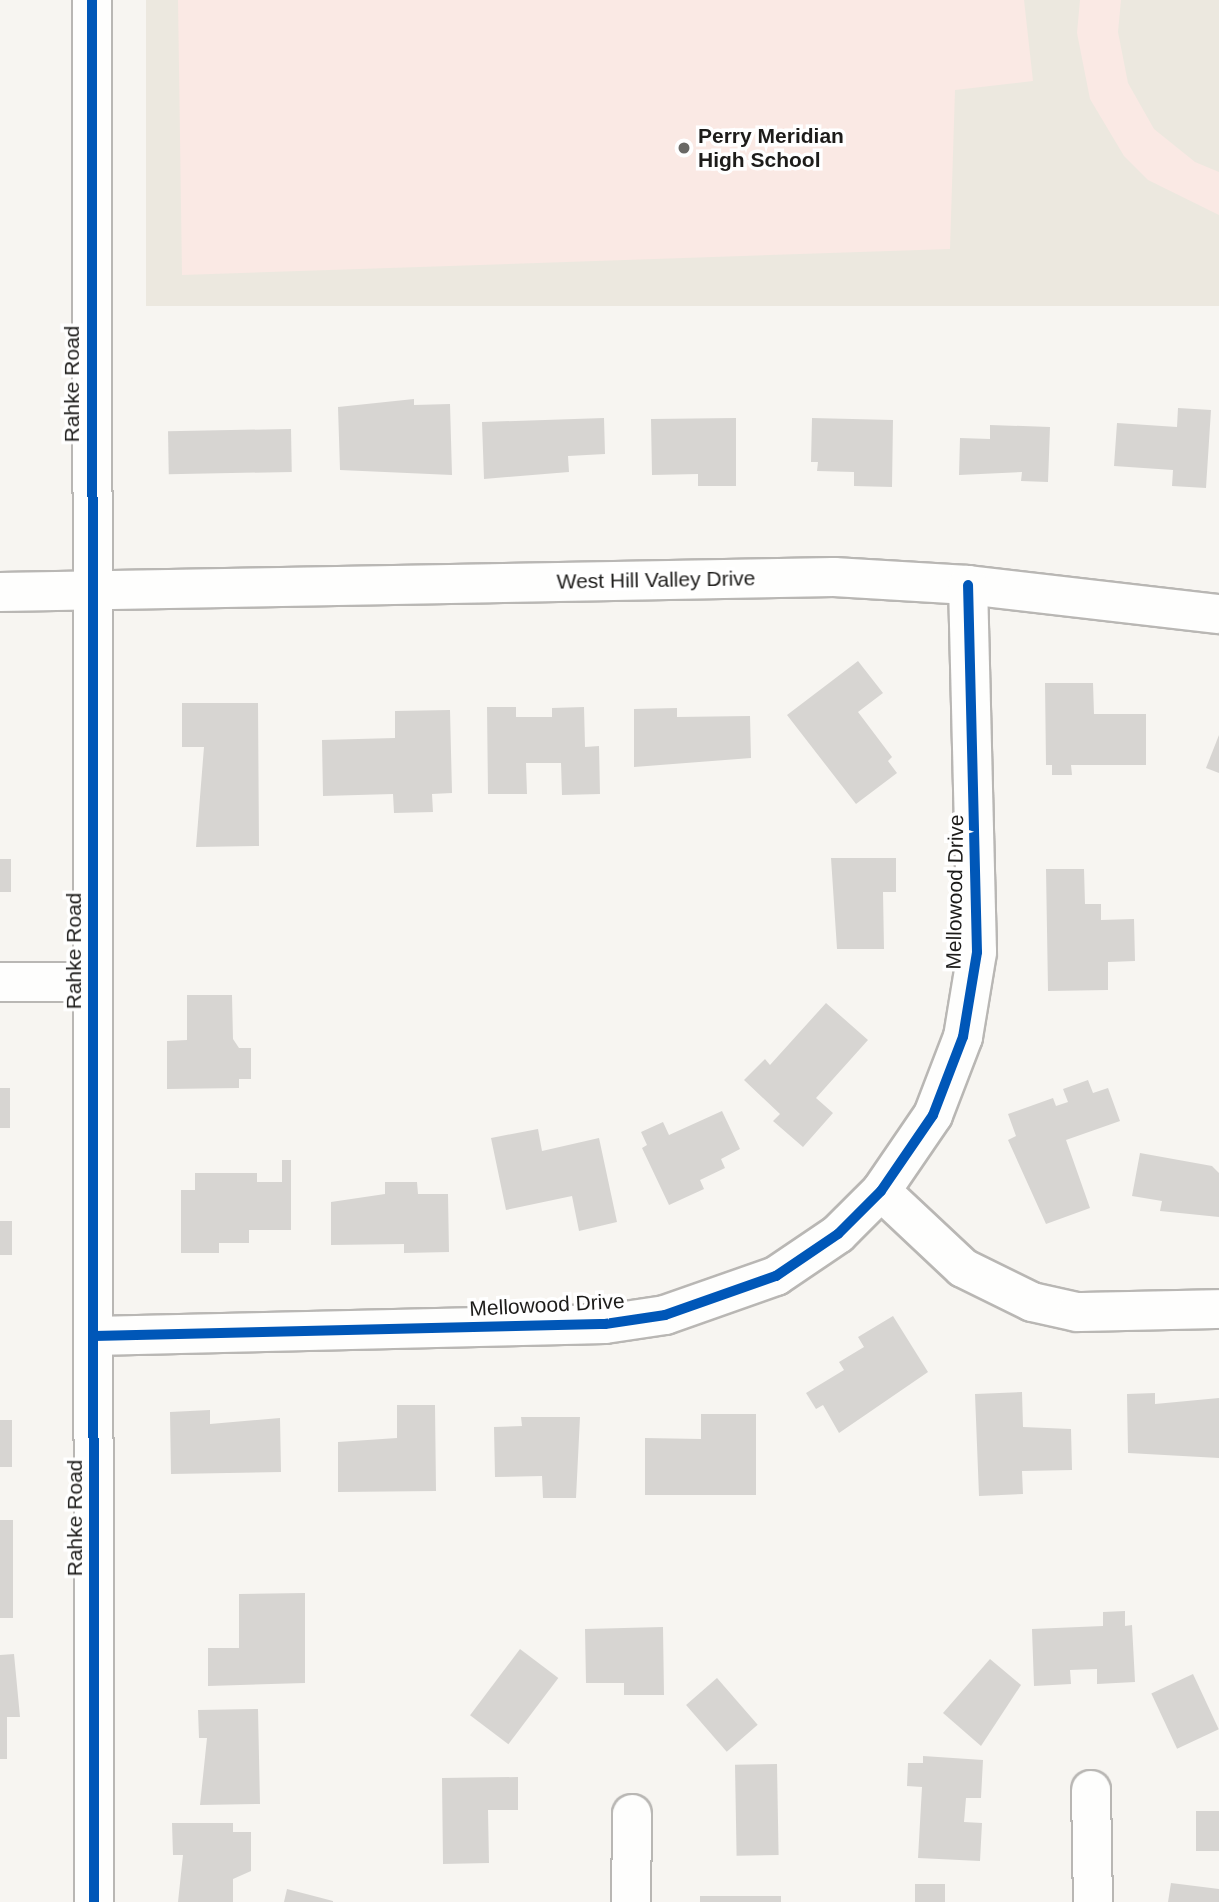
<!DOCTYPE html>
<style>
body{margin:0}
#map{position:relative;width:1219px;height:1902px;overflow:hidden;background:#f7f5f1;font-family:Helvetica,sans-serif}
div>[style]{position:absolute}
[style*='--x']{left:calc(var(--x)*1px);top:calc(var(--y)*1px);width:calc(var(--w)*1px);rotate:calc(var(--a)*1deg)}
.built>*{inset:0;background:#ece8df;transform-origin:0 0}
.green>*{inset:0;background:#fae9e4}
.building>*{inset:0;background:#d7d5d2;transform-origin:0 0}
.roads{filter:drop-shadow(2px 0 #b9b7b4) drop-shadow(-2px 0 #b9b7b4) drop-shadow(0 2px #b9b7b4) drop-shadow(0 -2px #b9b7b4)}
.minor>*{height:38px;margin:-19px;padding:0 19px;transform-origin:19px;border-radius:19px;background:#fefefd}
.cycleway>*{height:10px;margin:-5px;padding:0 5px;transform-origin:5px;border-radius:5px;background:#0057b8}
.dots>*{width:19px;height:19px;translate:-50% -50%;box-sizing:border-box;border:4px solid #fff;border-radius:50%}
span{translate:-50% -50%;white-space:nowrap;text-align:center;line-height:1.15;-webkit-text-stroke:7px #fff;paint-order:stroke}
.poi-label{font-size:21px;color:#1d1c1a;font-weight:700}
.left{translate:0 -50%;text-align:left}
.street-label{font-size:21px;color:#1d1c1a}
</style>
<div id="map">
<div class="built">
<div style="left:146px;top:0;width:1073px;height:306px"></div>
</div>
<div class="green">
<div style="clip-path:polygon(178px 0,1024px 0,1033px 81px,955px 90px,950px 249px,182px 275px)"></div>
<div style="clip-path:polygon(1121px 0,1118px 32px,1128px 83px,1154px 129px,1195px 162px,1219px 172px,1219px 215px,1148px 180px,1124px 156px,1090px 99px,1077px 33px,1080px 0)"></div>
</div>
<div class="building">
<div style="clip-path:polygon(414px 399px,414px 405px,450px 404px,452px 475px,340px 470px,338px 407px)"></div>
<div style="clip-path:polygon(1178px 408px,1211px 410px,1206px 488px,1172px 486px,1173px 470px,1114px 466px,1117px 423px,1177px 427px)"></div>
<div style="clip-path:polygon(604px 418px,605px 454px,568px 456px,569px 472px,484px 479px,482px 422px)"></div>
<div style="clip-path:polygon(736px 418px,736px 486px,698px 486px,698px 474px,652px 475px,651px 419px)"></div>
<div style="clip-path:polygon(812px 418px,893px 420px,892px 487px,854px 486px,854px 472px,817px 471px,818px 462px,811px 462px)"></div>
<div style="clip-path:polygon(990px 425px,1050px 427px,1048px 482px,1021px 481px,1022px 472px,959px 475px,960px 438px,990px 439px)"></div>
<div style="left:291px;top:429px;width:43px;height:123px;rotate:89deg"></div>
<div style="clip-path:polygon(858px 661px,883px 693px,858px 712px,892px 757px,888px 761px,897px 773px,856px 804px,787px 715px)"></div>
<div style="clip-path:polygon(1045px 683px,1093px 683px,1094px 714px,1146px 714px,1146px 765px,1071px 765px,1072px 775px,1052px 775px,1052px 765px,1046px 765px)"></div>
<div style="clip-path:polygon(182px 703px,258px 703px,259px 846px,196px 847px,204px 747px,182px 747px)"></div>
<div style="clip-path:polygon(487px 707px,516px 707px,516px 717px,552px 717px,552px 708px,584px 707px,585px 747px,599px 746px,600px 794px,562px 795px,561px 763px,526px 763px,527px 794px,488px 794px)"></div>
<div style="clip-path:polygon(677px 708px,677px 717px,750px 716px,751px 758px,634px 767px,634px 709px)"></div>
<div style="clip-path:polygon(450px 710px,452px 793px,432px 794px,433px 812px,394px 813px,393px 794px,323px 796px,322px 740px,395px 738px,395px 711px)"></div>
<div style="clip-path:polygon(1219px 735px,1219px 773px,1206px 768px)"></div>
<div style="clip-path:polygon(831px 858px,896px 858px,896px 892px,883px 892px,884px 949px,837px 949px)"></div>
<div style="left:0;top:859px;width:11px;height:33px"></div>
<div style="clip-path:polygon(1046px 869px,1084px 869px,1085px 904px,1101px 904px,1101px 920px,1134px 919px,1135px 961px,1108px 962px,1108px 990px,1048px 991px)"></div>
<div style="clip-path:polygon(187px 995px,232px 995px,233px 1039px,239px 1048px,251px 1048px,251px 1079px,239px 1079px,239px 1088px,167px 1089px,167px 1041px,187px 1040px)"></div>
<div style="clip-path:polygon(826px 1003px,868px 1040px,816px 1098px,833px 1113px,803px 1147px,773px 1121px,780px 1114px,744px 1080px,765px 1059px,770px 1065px)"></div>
<div style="clip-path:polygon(1088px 1080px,1093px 1093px,1108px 1088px,1120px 1121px,1066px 1140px,1090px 1208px,1046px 1224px,1008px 1140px,1016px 1136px,1008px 1114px,1053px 1098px,1056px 1106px,1068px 1102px,1063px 1089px)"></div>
<div style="left:0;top:1088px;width:10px;height:40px"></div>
<div style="clip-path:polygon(722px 1111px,740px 1149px,721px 1159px,725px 1168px,700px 1180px,704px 1189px,669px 1205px,642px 1148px,647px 1145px,641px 1132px,663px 1122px,669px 1135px)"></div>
<div style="clip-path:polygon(538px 1129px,542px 1151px,599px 1138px,617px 1222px,579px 1231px,572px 1196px,506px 1210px,491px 1138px)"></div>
<div style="clip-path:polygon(1140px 1153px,1212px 1166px,1219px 1173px,1219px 1217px,1160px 1211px,1162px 1201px,1132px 1196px)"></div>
<div style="clip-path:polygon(282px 1160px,291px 1160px,291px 1230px,249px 1230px,249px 1243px,219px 1243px,219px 1253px,181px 1253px,181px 1190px,195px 1190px,195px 1173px,257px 1173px,257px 1182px,282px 1182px)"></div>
<div style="clip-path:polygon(385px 1182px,417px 1182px,418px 1194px,448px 1194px,449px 1252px,404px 1253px,404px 1244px,331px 1245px,331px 1202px,385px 1194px)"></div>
<div style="left:0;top:1221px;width:12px;height:34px"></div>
<div style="clip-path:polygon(893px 1316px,928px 1372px,839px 1433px,823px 1405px,816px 1409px,806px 1393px,844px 1370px,839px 1362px,864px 1347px,858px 1337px)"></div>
<div style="clip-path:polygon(1022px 1392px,1023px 1427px,1071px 1429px,1072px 1470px,1022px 1471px,1023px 1494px,979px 1496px,975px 1394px)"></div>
<div style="clip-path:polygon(1155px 1393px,1155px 1404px,1219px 1398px,1219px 1458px,1128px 1453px,1127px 1394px)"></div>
<div style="clip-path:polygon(397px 1405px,435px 1405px,436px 1491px,338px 1492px,338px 1442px,397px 1438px)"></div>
<div style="clip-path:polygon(210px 1410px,210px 1424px,280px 1418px,281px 1472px,171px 1474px,170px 1412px)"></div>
<div style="clip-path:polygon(701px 1414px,756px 1414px,756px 1495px,645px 1495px,645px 1438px,701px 1439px)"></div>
<div style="clip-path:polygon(521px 1417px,580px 1417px,576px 1498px,543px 1498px,542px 1476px,495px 1477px,494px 1427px,522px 1426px)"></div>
<div style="left:0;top:1420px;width:12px;height:47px"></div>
<div style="left:0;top:1520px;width:13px;height:98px"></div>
<div style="clip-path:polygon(305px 1593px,305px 1683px,208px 1686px,208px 1648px,239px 1648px,239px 1594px)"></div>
<div style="clip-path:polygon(1125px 1611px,1125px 1626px,1132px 1625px,1135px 1682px,1097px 1684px,1097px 1669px,1070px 1670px,1071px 1684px,1034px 1686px,1032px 1629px,1103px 1626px,1103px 1612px)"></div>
<div style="clip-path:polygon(663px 1627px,664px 1695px,624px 1695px,624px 1683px,586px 1683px,585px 1629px)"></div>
<div style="left:520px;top:1649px;width:48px;height:83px;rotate:37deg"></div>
<div style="clip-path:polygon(14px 1654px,20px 1717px,7px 1717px,7px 1759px,0 1759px,0 1655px)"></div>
<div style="clip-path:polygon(990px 1659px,1021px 1685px,981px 1746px,943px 1713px)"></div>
<div style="left:1193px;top:1674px;width:61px;height:46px;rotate:65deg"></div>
<div style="left:717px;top:1678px;width:62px;height:41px;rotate:49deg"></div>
<div style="clip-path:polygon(258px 1709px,260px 1804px,200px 1805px,207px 1738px,199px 1738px,198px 1710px)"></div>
<div style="clip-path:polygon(923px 1756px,983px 1760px,981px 1798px,966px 1798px,964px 1822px,982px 1823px,980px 1861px,918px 1858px,922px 1787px,907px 1786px,908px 1763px,923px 1763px)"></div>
<div style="left:777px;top:1764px;width:91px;height:42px;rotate:89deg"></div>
<div style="clip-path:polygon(518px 1777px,518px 1810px,488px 1810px,489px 1863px,443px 1864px,442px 1778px)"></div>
<div style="left:1219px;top:1811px;width:40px;height:23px;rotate:90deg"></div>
<div style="clip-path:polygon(172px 1823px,233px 1823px,233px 1832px,251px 1832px,251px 1871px,233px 1879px,233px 1902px,178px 1902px,183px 1855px,173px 1855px)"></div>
<div style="clip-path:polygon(1171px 1883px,1219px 1889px,1219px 1902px,1168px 1902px)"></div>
<div style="left:915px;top:1884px;width:30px;height:18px"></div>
<div style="clip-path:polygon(287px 1889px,333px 1901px,333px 1902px,284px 1902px)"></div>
<div style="left:700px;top:1896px;width:81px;height:6px"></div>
</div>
<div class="roads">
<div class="minor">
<div style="--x:92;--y:0;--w:1902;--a:89.94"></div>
<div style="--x:0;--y:592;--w:834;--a:-1.03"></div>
<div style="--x:834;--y:577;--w:134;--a:3.4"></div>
<div style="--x:968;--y:585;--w:253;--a:6.6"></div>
<div style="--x:0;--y:982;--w:93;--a:0"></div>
<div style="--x:881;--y:1191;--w:112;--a:43.2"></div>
<div style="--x:963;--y:1268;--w:77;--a:26.2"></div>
<div style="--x:1032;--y:1302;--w:46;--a:12.5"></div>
<div style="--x:1077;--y:1312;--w:142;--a:-1.2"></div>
<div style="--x:94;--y:1336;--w:511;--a:-1.35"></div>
<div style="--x:605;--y:1324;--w:61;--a:-8.5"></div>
<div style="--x:665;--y:1315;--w:118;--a:-19.4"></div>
<div style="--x:776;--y:1276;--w:75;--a:-34.1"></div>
<div style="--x:838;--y:1234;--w:61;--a:-45"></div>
<div style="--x:881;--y:1191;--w:92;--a:-55.6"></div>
<div style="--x:933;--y:1115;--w:84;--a:-69"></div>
<div style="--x:963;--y:1037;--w:86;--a:-80.6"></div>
<div style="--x:977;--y:952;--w:367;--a:-91.4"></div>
<div style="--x:1091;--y:1790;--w:112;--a:89"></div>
<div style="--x:631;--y:1902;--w:88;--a:-89.3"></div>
</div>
</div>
<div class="cycleway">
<div style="--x:92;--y:0;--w:1902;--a:89.94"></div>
<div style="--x:94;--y:1336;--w:511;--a:-1.35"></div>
<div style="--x:605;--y:1324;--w:61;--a:-8.5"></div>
<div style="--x:665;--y:1315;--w:118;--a:-19.4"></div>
<div style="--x:776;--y:1276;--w:75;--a:-34.1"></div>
<div style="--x:838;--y:1234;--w:61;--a:-45"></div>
<div style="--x:881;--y:1191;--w:92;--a:-55.6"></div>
<div style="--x:933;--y:1115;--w:84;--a:-69"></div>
<div style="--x:963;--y:1037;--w:86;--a:-80.6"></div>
<div style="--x:977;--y:952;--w:367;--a:-91.4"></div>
</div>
<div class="dots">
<div style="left:684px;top:148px;background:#696865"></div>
</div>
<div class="poi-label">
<span class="left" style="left:698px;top:148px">Perry Meridian<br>High School</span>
</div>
<div class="street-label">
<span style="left:72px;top:384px;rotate:-90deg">Rahke Road</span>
<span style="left:656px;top:580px;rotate:-1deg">West Hill Valley Drive</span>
<span style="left:955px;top:892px;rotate:-89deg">Mellowood Drive</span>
<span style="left:74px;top:951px;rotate:-90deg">Rahke Road</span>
<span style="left:547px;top:1305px;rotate:-3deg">Mellowood Drive</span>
<span style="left:75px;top:1518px;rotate:-90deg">Rahke Road</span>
</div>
</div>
